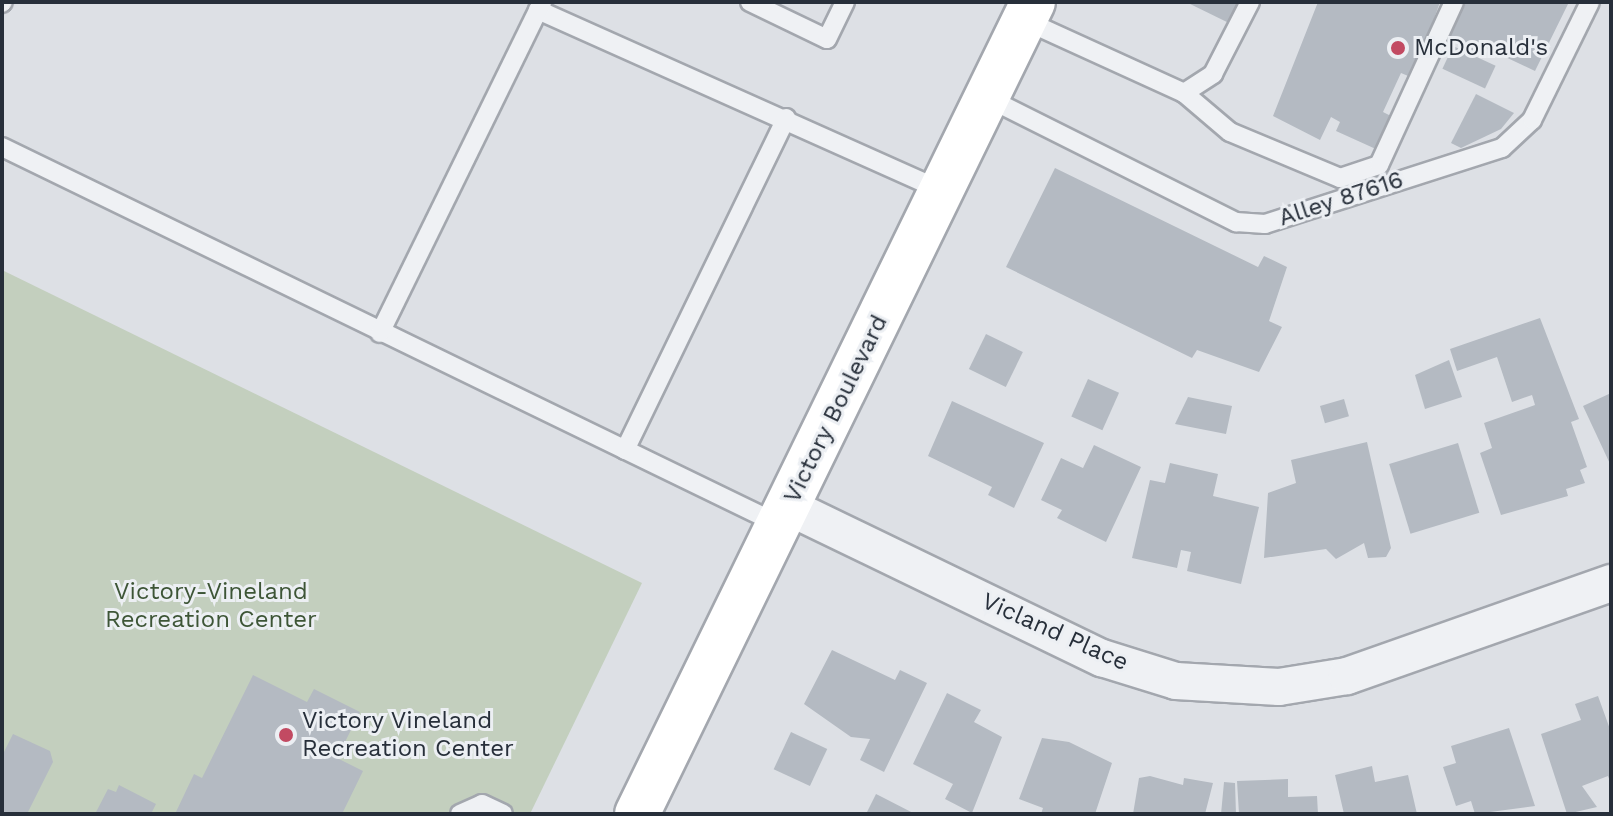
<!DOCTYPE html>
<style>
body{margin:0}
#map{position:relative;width:1613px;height:816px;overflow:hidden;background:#dde0e5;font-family:"Work Sans",sans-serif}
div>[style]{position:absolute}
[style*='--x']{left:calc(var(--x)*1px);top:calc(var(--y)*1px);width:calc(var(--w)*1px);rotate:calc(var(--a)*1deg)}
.green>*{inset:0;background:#c3cfbe}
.building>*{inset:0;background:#b4bac2;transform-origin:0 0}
.roads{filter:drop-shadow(2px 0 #a3a7ae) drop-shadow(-2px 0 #a3a7ae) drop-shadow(0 2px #a3a7ae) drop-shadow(0 -2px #a3a7ae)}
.lane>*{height:18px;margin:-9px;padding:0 9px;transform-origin:9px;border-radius:9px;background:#eff1f4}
.street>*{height:36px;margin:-18px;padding:0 18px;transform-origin:18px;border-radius:18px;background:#eff1f4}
.secondary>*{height:44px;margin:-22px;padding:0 22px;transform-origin:22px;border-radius:22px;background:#fff}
.dots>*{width:22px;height:22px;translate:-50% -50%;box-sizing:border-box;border:4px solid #eceff3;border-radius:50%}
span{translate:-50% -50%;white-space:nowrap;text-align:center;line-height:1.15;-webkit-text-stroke:6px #eceff3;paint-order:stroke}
.poi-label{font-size:24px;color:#272f3a}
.left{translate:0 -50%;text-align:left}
.street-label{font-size:24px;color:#272f3a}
.park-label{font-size:24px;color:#3d5536}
.frame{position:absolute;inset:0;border:4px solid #272f3a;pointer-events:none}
</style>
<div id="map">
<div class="green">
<div style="clip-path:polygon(2px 270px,642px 583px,530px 814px,2px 814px)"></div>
</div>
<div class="building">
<div style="clip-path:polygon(1186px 2px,1244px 2px,1233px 25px)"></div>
<div style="clip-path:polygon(1318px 2px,1440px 2px,1413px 78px,1401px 73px,1383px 112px,1393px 117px,1378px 150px,1336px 131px,1340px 122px,1331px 117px,1320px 140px,1273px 116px)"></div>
<div style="clip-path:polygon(1464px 2px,1569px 2px,1535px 71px,1482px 46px,1478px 54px,1446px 39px)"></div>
<div style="left:1453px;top:46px;width:47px;height:25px;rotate:25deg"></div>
<div style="clip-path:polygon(1476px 94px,1514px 113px,1501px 129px,1461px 148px,1451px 143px)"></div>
<div style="clip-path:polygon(1055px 168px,1258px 267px,1264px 256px,1287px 267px,1269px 321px,1282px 327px,1259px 372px,1197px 350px,1192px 358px,1006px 267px)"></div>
<div style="clip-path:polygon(1540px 318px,1579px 419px,1571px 422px,1587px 467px,1580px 470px,1585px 483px,1566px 489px,1568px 496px,1501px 515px,1480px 453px,1492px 448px,1484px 423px,1535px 405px,1532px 395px,1512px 402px,1497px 357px,1457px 371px,1450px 349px)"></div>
<div style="left:986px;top:334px;width:41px;height:39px;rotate:26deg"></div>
<div style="clip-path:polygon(1449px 360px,1462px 397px,1425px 409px,1415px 375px)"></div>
<div style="left:1088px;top:379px;width:34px;height:41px;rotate:24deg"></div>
<div style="clip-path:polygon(1611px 393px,1611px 466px,1583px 406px)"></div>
<div style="clip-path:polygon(1188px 397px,1232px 406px,1226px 434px,1175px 424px)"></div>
<div style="left:1344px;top:399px;width:18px;height:25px;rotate:74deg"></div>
<div style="clip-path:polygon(952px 401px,1044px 443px,1014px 508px,988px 495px,992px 487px,928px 456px)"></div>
<div style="clip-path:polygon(1367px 442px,1391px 548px,1386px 557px,1368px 558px,1364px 543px,1336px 559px,1326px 549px,1264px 558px,1268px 493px,1296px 483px,1291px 460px)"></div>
<div style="left:1458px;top:443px;width:73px;height:72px;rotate:73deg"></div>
<div style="clip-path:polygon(1094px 445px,1141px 467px,1106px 542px,1057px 518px,1062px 510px,1041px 500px,1061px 458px,1083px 468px)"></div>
<div style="clip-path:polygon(1170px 463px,1218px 474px,1213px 496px,1259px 507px,1241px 584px,1187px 571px,1191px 552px,1181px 550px,1177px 568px,1132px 558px,1150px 480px,1165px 483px)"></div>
<div style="clip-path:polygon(832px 650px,895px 680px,900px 670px,927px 683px,884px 772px,860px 760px,870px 739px,851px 737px,804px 704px)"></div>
<div style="clip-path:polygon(253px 675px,307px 702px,314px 689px,360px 712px,337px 758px,363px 771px,342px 814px,175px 814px,194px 774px,202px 778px)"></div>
<div style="clip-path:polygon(947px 693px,981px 710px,974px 722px,1002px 737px,972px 813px,945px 799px,953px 784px,913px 764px)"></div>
<div style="clip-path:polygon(1598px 696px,1611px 732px,1611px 784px,1608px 776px,1582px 786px,1597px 807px,1567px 814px,1541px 734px,1581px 720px,1575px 704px)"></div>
<div style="clip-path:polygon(1509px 728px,1535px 806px,1475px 814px,1471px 801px,1456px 806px,1443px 767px,1456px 763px,1451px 746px)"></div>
<div style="left:791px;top:732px;width:40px;height:41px;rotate:25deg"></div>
<div style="clip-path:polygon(13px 734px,50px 751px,53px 762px,27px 814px,2px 814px,2px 756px)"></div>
<div style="clip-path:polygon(1042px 738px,1069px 742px,1112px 763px,1095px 814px,1041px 814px,1043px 808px,1019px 799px)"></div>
<div style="clip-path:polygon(1372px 766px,1375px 782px,1408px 775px,1417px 814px,1344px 814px,1335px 775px)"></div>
<div style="clip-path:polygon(1150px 776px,1183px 785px,1184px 778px,1213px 783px,1205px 814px,1133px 814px,1139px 778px)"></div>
<div style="clip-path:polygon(1288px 779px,1288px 797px,1317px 796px,1318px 814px,1239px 814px,1237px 781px)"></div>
<div style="clip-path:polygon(1224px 782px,1235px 783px,1236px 814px,1221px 814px)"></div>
<div style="clip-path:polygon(119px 785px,156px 804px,151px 814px,95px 814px,108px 789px,116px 792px)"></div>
<div style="clip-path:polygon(876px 794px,882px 797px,915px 814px,866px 814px)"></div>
</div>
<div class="roads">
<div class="lane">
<div style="--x:750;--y:2;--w:85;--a:25.7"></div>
<div style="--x:827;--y:39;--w:41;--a:-64.1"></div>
<div style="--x:2;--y:3;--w:1;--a:-45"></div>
<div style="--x:538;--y:10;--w:441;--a:24.1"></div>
<div style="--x:1024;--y:20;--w:176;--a:24.5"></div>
<div style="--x:1184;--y:93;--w:35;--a:-33"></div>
<div style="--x:1213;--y:74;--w:81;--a:-62.8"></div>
<div style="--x:1184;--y:93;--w:60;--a:40.3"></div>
<div style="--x:1230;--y:132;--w:119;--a:22.7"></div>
<div style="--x:1340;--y:178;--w:41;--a:-18.4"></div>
<div style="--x:1379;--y:165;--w:179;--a:-65.3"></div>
<div style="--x:986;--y:97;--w:280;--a:26.6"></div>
<div style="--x:1236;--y:222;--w:29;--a:4"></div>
<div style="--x:1265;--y:224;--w:249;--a:-17.8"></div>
<div style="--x:1502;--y:148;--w:41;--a:-43"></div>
<div style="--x:1532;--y:120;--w:131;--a:-63.8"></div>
<div style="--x:2;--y:147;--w:865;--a:25.91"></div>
<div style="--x:380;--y:333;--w:369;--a:-63.9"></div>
<div style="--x:625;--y:450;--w:369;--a:-64.1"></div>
<div style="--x:460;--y:814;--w:24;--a:-24"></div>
<div style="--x:482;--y:804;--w:23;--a:25"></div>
</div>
<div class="street">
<div style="--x:789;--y:507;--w:348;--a:25.8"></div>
<div style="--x:1102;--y:658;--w:77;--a:17.3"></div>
<div style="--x:1176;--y:681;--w:103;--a:3.3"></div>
<div style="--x:1279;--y:687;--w:69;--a:-9.2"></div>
<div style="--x:1347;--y:676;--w:280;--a:-19.4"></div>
</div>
<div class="secondary">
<div style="--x:637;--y:814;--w:903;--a:-64"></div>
</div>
</div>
<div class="dots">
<div style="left:1398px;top:48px;background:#c24a62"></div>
<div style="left:286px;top:735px;background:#c24a62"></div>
</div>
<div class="poi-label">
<span class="left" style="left:1414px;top:48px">McDonald's</span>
<span class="left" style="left:302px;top:735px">Victory Vineland<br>Recreation Center</span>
</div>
<div class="street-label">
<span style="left:1341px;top:199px;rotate:-18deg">Alley 87616</span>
<span style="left:836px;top:409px;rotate:-64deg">Victory Boulevard</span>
<span style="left:1055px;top:632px;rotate:24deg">Vicland Place</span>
</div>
<div class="park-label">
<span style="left:211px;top:606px">Victory-Vineland<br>Recreation Center</span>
</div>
<div class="frame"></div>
</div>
